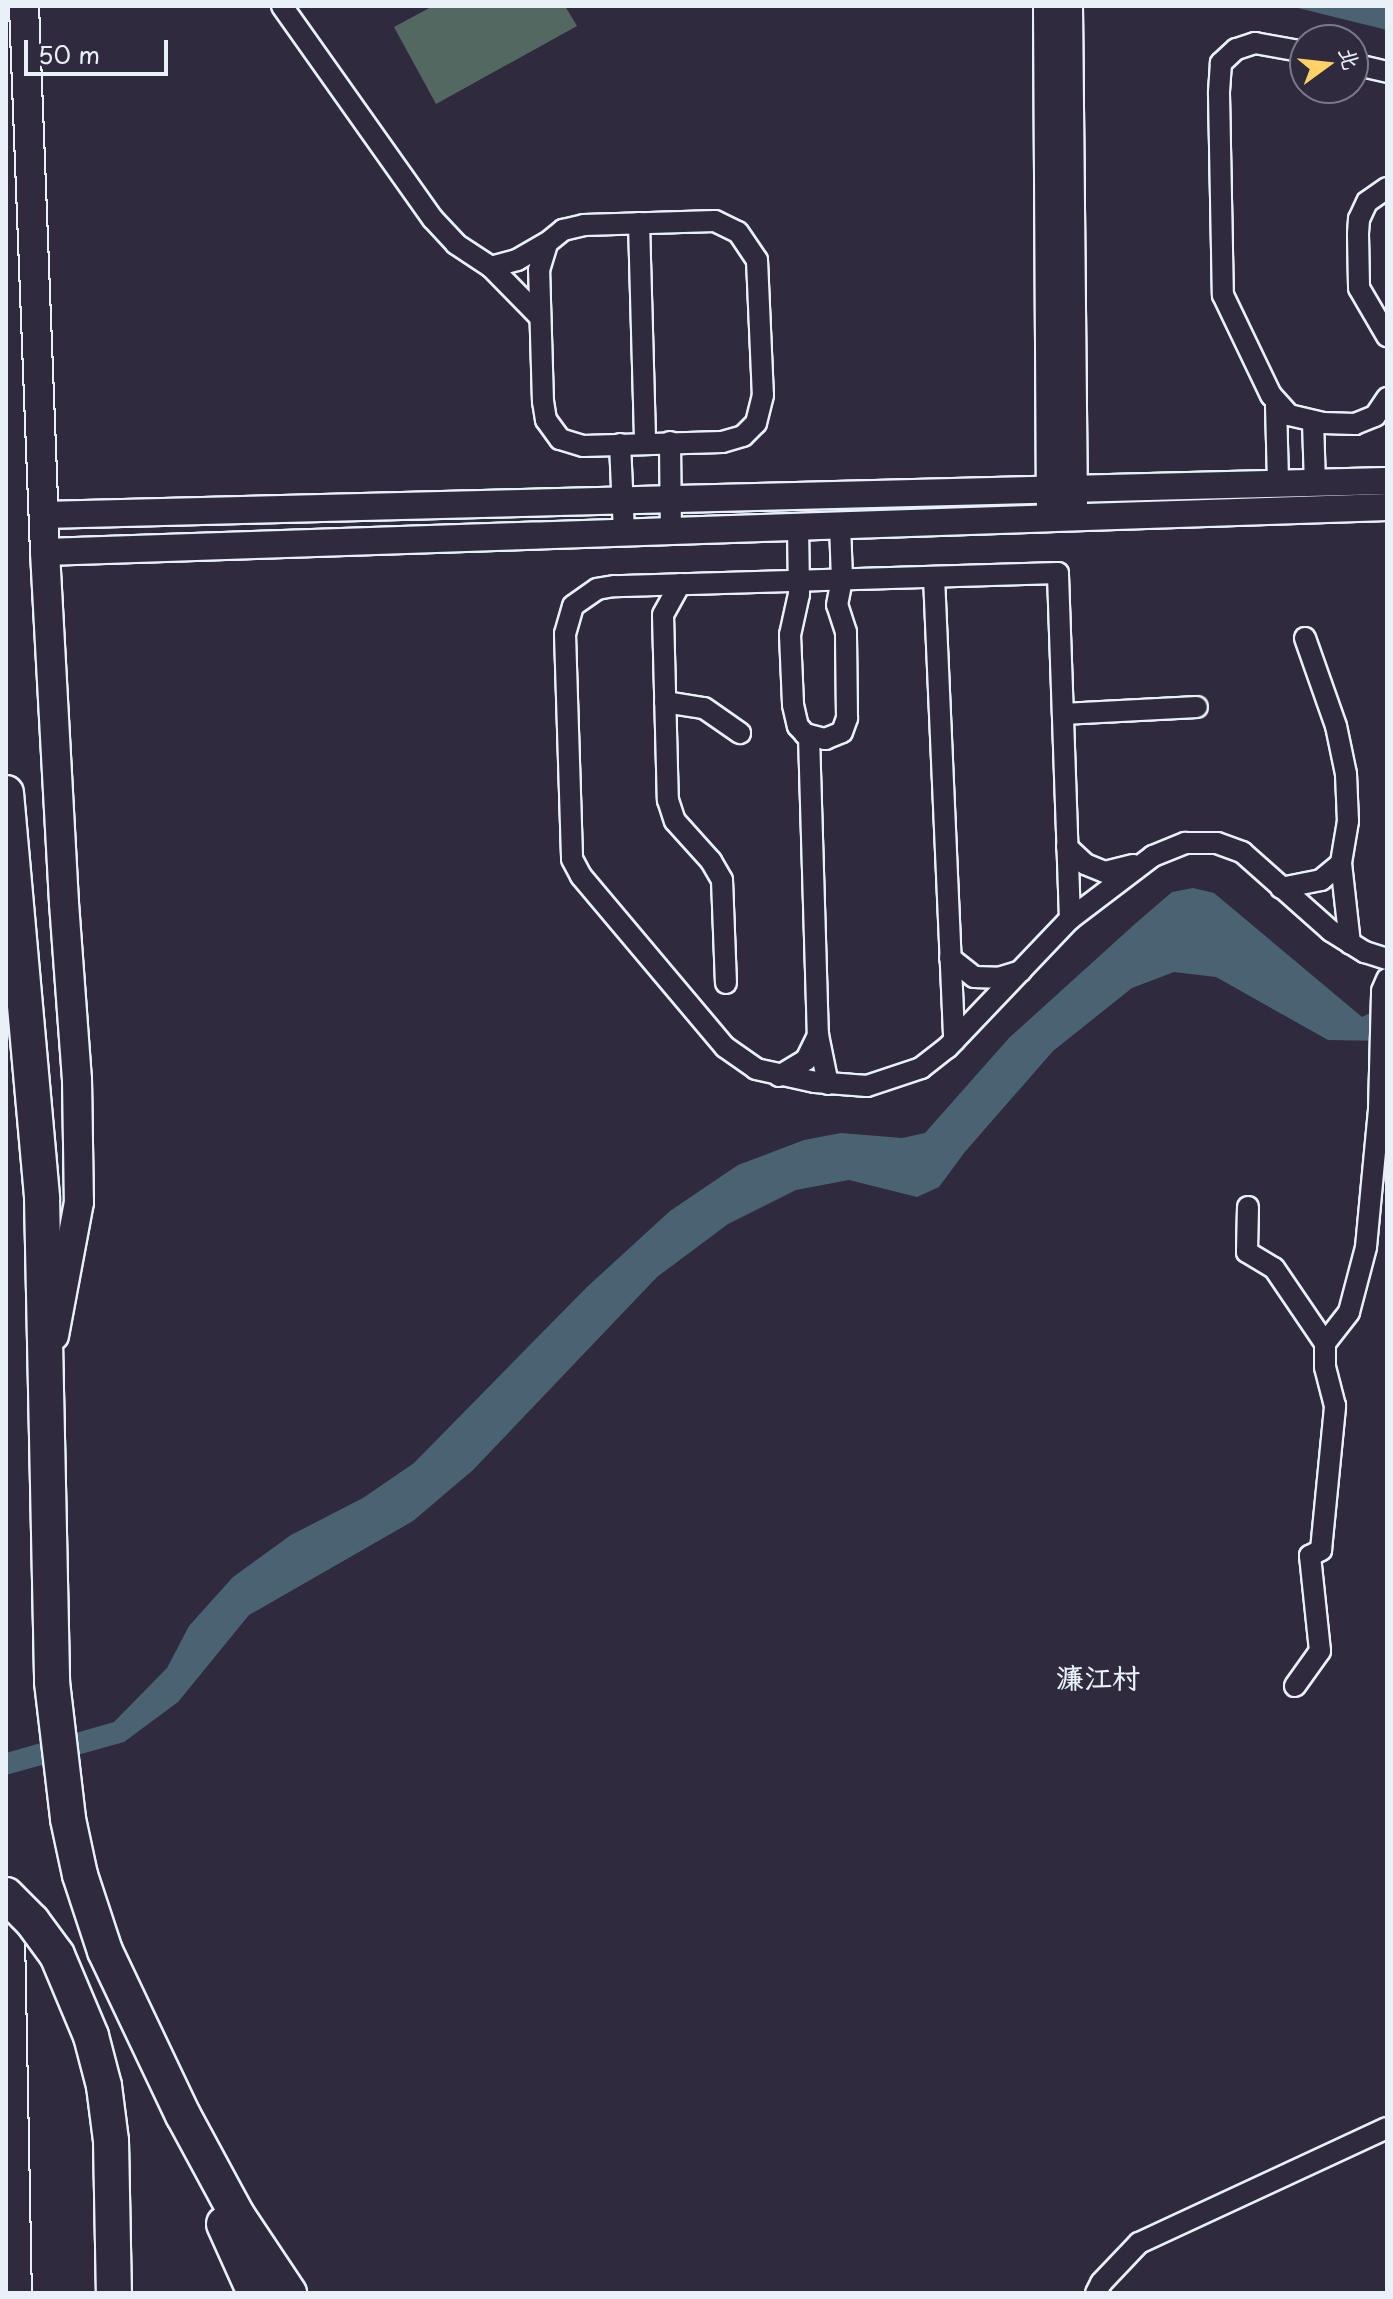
<!DOCTYPE html>
<meta charset="utf-8">
<style>
body{margin:0}
#map{position:relative;width:1393px;height:2299px;overflow:hidden;background:#2f2a3d;font-family:"Playpen Sans","LXGW WenKai TC",sans-serif}
div>[style]{position:absolute}
[style*='--x']{left:calc(var(--x)*1px);top:calc(var(--y)*1px);width:calc(var(--w)*1px);rotate:calc(var(--a)*1deg)}
.green>*{inset:0;background:#546862}
.water>*{inset:0;background:#4a6373}
.roads{filter:drop-shadow(2px 0 #e8f1f8) drop-shadow(-2px 0 #e8f1f8) drop-shadow(0 2px #e8f1f8) drop-shadow(0 -2px #e8f1f8)}
.minor>*{height:20px;margin:-10px;padding:0 10px;transform-origin:10px;border-radius:10px;background:#2f2a3d}
.tertiary>*{height:26px;margin:-13px;padding:0 13px;transform-origin:13px;border-radius:13px;background:#2f2a3d}
.secondary>*{height:28px;margin:-14px;padding:0 14px;transform-origin:14px;border-radius:14px;background:#2f2a3d}
.trunk>*{height:34px;margin:-17px;padding:0 17px;transform-origin:17px;border-radius:17px;background:#2f2a3d}
.motorway>*{height:36px;margin:-18px;padding:0 18px;transform-origin:18px;border-radius:18px;background:#2f2a3d}
.bridges{filter:drop-shadow(2px 0 #e8f1f8) drop-shadow(-2px 0 #e8f1f8) drop-shadow(0 2px #e8f1f8) drop-shadow(0 -2px #e8f1f8)}
.trunk-bridge>*{height:34px;margin:-17px;padding:0 17px;transform-origin:17px;border-radius:17px;background:#2f2a3d}
span{translate:-50% -50%;white-space:nowrap;text-align:center;line-height:1.15;-webkit-text-stroke:6px #2f2a3d;paint-order:stroke}
.quarter-label{font-size:28px;color:#e8f1f8;font-weight:700}
.frame{position:absolute;inset:0;border:8px solid #e8f1f8;pointer-events:none}
.north{position:absolute;left:1289px;top:24px;width:80px;height:80px;box-sizing:border-box;background:#2f2a3d;border:2px solid #797a88;border-radius:50%;rotate:75deg;font-size:22px;font-weight:700;line-height:32px;text-align:center;color:#e8f1f8}
.north::after{content:'';display:block;margin:auto;width:28px;height:36px;background:#ffd166;clip-path:polygon(50% 0,100% 100%,50% 72%,0 100%)}
.scale{position:absolute;left:24px;top:40px;width:144px;height:36px;box-sizing:border-box;border:4px solid #e8f1f8;border-top:0;padding-left:10px;font-size:24px;line-height:28px;white-space:nowrap;color:#e8f1f8;-webkit-text-stroke:6px #2f2a3d;paint-order:stroke}
</style>
<div id="map">
<div class="green">
<div style="clip-path:polygon(433px 6px,565px 6px,577px 26px,436px 104px,394px 27px)"></div>
</div>
<div class="water">
<div style="clip-path:polygon(1290px 6px,1387px 6px,1387px 30px)"></div>
<div style="clip-path:polygon(1193px 888px,1214px 893px,1362px 1017px,1387px 1005px,1387px 1041px,1328px 1040px,1216px 977px,1174px 972px,1132px 988px,1053px 1051px,964px 1153px,939px 1187px,917px 1197px,849px 1180px,796px 1190px,728px 1224px,657px 1277px,473px 1470px,413px 1521px,249px 1615px,178px 1702px,124px 1742px,6px 1775px,6px 1753px,114px 1722px,167px 1668px,189px 1626px,233px 1577px,291px 1535px,363px 1498px,414px 1463px,587px 1287px,670px 1211px,738px 1165px,804px 1140px,841px 1133px,902px 1138px,925px 1133px,1009px 1038px,1136px 923px,1172px 892px)"></div>
</div>
<div class="roads">
<div class="minor">
<div style="--x:282;--y:6;--w:261;--a:54.7"></div>
<div style="--x:433;--y:219;--w:34;--a:47"></div>
<div style="--x:456;--y:244;--w:42;--a:33.3"></div>
<div style="--x:491;--y:267;--w:70;--a:45.6"></div>
<div style="--x:1305;--y:52;--w:51;--a:-169.8"></div>
<div style="--x:1255;--y:43;--w:20;--a:162"></div>
<div style="--x:1236;--y:49;--w:21;--a:137"></div>
<div style="--x:1221;--y:63;--w:31;--a:94"></div>
<div style="--x:1219;--y:94;--w:201;--a:88.9"></div>
<div style="--x:1223;--y:295;--w:111;--a:64.4"></div>
<div style="--x:1271;--y:395;--w:27;--a:48"></div>
<div style="--x:1289;--y:415;--w:35;--a:13"></div>
<div style="--x:1323;--y:423;--w:32;--a:2"></div>
<div style="--x:1355;--y:424;--w:22;--a:-22"></div>
<div style="--x:1375;--y:416;--w:22;--a:-56"></div>
<div style="--x:1353;--y:64;--w:35;--a:13"></div>
<div style="--x:1387;--y:188;--w:24;--a:145"></div>
<div style="--x:1367;--y:202;--w:19;--a:115"></div>
<div style="--x:1359;--y:219;--w:15;--a:94"></div>
<div style="--x:1358;--y:234;--w:54;--a:88.9"></div>
<div style="--x:1359;--y:288;--w:56;--a:59.7"></div>
<div style="--x:715;--y:221;--w:25;--a:26"></div>
<div style="--x:738;--y:232;--w:34;--a:56"></div>
<div style="--x:757;--y:260;--w:135;--a:87.5"></div>
<div style="--x:763;--y:395;--w:29;--a:104"></div>
<div style="--x:756;--y:423;--w:18;--a:135"></div>
<div style="--x:743;--y:436;--w:22;--a:164"></div>
<div style="--x:722;--y:442;--w:139;--a:178.4"></div>
<div style="--x:583;--y:446;--w:24;--a:-163"></div>
<div style="--x:560;--y:439;--w:24;--a:-126"></div>
<div style="--x:546;--y:420;--w:18;--a:-99"></div>
<div style="--x:543;--y:402;--w:132;--a:-91.7"></div>
<div style="--x:539;--y:270;--w:28;--a:-73"></div>
<div style="--x:547;--y:243;--w:21;--a:-39"></div>
<div style="--x:563;--y:230;--w:22;--a:-13"></div>
<div style="--x:584;--y:225;--w:131;--a:-1.7"></div>
<div style="--x:639;--y:223;--w:219;--a:88.4"></div>
<div style="--x:491;--y:267;--w:27;--a:-15"></div>
<div style="--x:517;--y:260;--w:34;--a:-30"></div>
<div style="--x:1276;--y:405;--w:79;--a:88.5"></div>
<div style="--x:1313;--y:421;--w:62;--a:88.2"></div>
<div style="--x:670;--y:442;--w:90;--a:89.4"></div>
<div style="--x:620;--y:444;--w:89;--a:87.4"></div>
<div style="--x:798;--y:527;--w:67;--a:89.1"></div>
<div style="--x:799;--y:594;--w:42;--a:102.4"></div>
<div style="--x:790;--y:635;--w:70;--a:87.5"></div>
<div style="--x:793;--y:705;--w:22;--a:77"></div>
<div style="--x:798;--y:726;--w:11;--a:49"></div>
<div style="--x:805;--y:734;--w:21;--a:14"></div>
<div style="--x:825;--y:739;--w:18;--a:-22"></div>
<div style="--x:842;--y:732;--w:15;--a:-70"></div>
<div style="--x:847;--y:718;--w:86;--a:-90.7"></div>
<div style="--x:846;--y:632;--w:28;--a:-108"></div>
<div style="--x:837;--y:605;--w:26;--a:-79"></div>
<div style="--x:842;--y:579;--w:54;--a:-92.1"></div>
<div style="--x:934;--y:577;--w:464;--a:87.5"></div>
<div style="--x:680;--y:584;--w:35;--a:119"></div>
<div style="--x:663;--y:615;--w:185;--a:88.5"></div>
<div style="--x:668;--y:800;--w:22;--a:72"></div>
<div style="--x:675;--y:821;--w:54;--a:48"></div>
<div style="--x:711;--y:861;--w:22;--a:60"></div>
<div style="--x:722;--y:880;--w:103;--a:87.8"></div>
<div style="--x:1305;--y:638;--w:93;--a:70.6"></div>
<div style="--x:1336;--y:726;--w:49;--a:78.2"></div>
<div style="--x:1346;--y:774;--w:47;--a:87.6"></div>
<div style="--x:1348;--y:821;--w:43;--a:99.5"></div>
<div style="--x:1341;--y:863;--w:81;--a:83.6"></div>
<div style="--x:665;--y:702;--w:39;--a:9"></div>
<div style="--x:704;--y:708;--w:44;--a:34.8"></div>
<div style="--x:1063;--y:714;--w:134;--a:-3"></div>
<div style="--x:809;--y:736;--w:299;--a:88.3"></div>
<div style="--x:818;--y:1035;--w:50;--a:78.5"></div>
<div style="--x:1067;--y:847;--w:25;--a:43"></div>
<div style="--x:1085;--y:864;--w:22;--a:22"></div>
<div style="--x:1105;--y:872;--w:29;--a:-14"></div>
<div style="--x:1281;--y:888;--w:41;--a:-11.3"></div>
<div style="--x:1321;--y:880;--w:26;--a:-40"></div>
<div style="--x:1070;--y:919;--w:346;--a:-92"></div>
<div style="--x:1058;--y:573;--w:444;--a:178.3"></div>
<div style="--x:614;--y:586;--w:17;--a:170"></div>
<div style="--x:597;--y:589;--w:29;--a:145"></div>
<div style="--x:573;--y:606;--w:29;--a:106"></div>
<div style="--x:565;--y:634;--w:225;--a:88.2"></div>
<div style="--x:572;--y:859;--w:19;--a:62"></div>
<div style="--x:581;--y:876;--w:224;--a:49.9"></div>
<div style="--x:725;--y:1047;--w:38;--a:35"></div>
<div style="--x:756;--y:1069;--w:60;--a:12.4"></div>
<div style="--x:815;--y:1082;--w:52;--a:4.4"></div>
<div style="--x:867;--y:1086;--w:57;--a:-18.4"></div>
<div style="--x:921;--y:1068;--w:33;--a:-38"></div>
<div style="--x:947;--y:1048;--w:178;--a:-46.4"></div>
<div style="--x:1070;--y:919;--w:104;--a:-37.2"></div>
<div style="--x:1153;--y:856;--w:35;--a:-22"></div>
<div style="--x:1185;--y:843;--w:32;--a:0"></div>
<div style="--x:1217;--y:843;--w:27;--a:20"></div>
<div style="--x:1242;--y:852;--w:119;--a:41.6"></div>
<div style="--x:1331;--y:931;--w:40;--a:32"></div>
<div style="--x:1365;--y:952;--w:23;--a:18"></div>
<div style="--x:950;--y:958;--w:31;--a:38"></div>
<div style="--x:974;--y:977;--w:24;--a:2"></div>
<div style="--x:998;--y:978;--w:24;--a:-17"></div>
<div style="--x:779;--y:1076;--w:31;--a:-31"></div>
<div style="--x:806;--y:1060;--w:28;--a:-64"></div>
<div style="--x:1248;--y:1207;--w:45;--a:91.3"></div>
<div style="--x:1247;--y:1252;--w:31;--a:31"></div>
<div style="--x:1274;--y:1268;--w:91;--a:55.8"></div>
<div style="--x:1295;--y:1686;--w:43;--a:-54.5"></div>
<div style="--x:1320;--y:1651;--w:96;--a:-96"></div>
<div style="--x:1310;--y:1556;--w:13;--a:-29"></div>
<div style="--x:1321;--y:1550;--w:145;--a:-84.4"></div>
<div style="--x:1335;--y:1406;--w:40;--a:-104.4"></div>
<div style="--x:1325;--y:1367;--w:24;--a:-90"></div>
<div style="--x:1325;--y:1343;--w:39;--a:-52"></div>
<div style="--x:1349;--y:1312;--w:67;--a:-75.3"></div>
<div style="--x:1366;--y:1247;--w:139;--a:-84.6"></div>
<div style="--x:1379;--y:1109;--w:118;--a:-88.5"></div>
<div style="--x:1382;--y:991;--w:13;--a:-67"></div>
<div style="--x:1096;--y:2293;--w:11;--a:-63"></div>
<div style="--x:1101;--y:2283;--w:55;--a:-46.5"></div>
<div style="--x:1139;--y:2243;--w:273;--a:-24.9"></div>
</div>
<div class="tertiary">
<div style="--x:1047;--y:6;--w:500;--a:89.66"></div>
<div style="--x:1069;--y:6;--w:500;--a:89.43"></div>
<div style="--x:43;--y:515;--w:1344;--a:-1.45"></div>
<div style="--x:45;--y:552;--w:1343;--a:-1.92"></div>
</div>
<div class="secondary">
<div style="--x:24;--y:6;--w:546;--a:87.8"></div>
<div style="--x:45;--y:552;--w:352;--a:86.9"></div>
<div style="--x:64;--y:903;--w:176;--a:85.8"></div>
<div style="--x:77;--y:1079;--w:123;--a:89.1"></div>
<div style="--x:79;--y:1202;--w:136;--a:100.6"></div>
</div>
<div class="trunk">
<div style="--x:6;--y:793;--w:407;--a:84.9"></div>
<div style="--x:42;--y:1198;--w:484;--a:88.8"></div>
<div style="--x:52;--y:1682;--w:138;--a:83.3"></div>
<div style="--x:68;--y:1819;--w:57;--a:77.9"></div>
<div style="--x:80;--y:1875;--w:80;--a:71.8"></div>
<div style="--x:105;--y:1951;--w:182;--a:64.6"></div>
<div style="--x:183;--y:2115;--w:114;--a:61.6"></div>
<div style="--x:237;--y:2215;--w:94;--a:56.3"></div>
<div style="--x:224;--y:2224;--w:76;--a:65.8"></div>
</div>
<div class="motorway">
<div style="--x:6;--y:1936;--w:357;--a:88.9"></div>
</div>
</div>
<div class="bridges">
<div class="trunk-bridge">
<div style="--x:6;--y:1895;--w:37;--a:45"></div>
<div style="--x:32;--y:1921;--w:42;--a:53.7"></div>
<div style="--x:57;--y:1955;--w:88;--a:67.2"></div>
<div style="--x:91;--y:2036;--w:52;--a:75.4"></div>
<div style="--x:104;--y:2086;--w:55;--a:82.7"></div>
<div style="--x:111;--y:2141;--w:152;--a:88.9"></div>
</div>
</div>
<div class="quarter-label">
<span style="left:1098px;top:1677px">濂江村</span>
</div>
<div class="frame"></div>
<div class="north">北</div>
<div class="scale">50 m</div>
</div>
